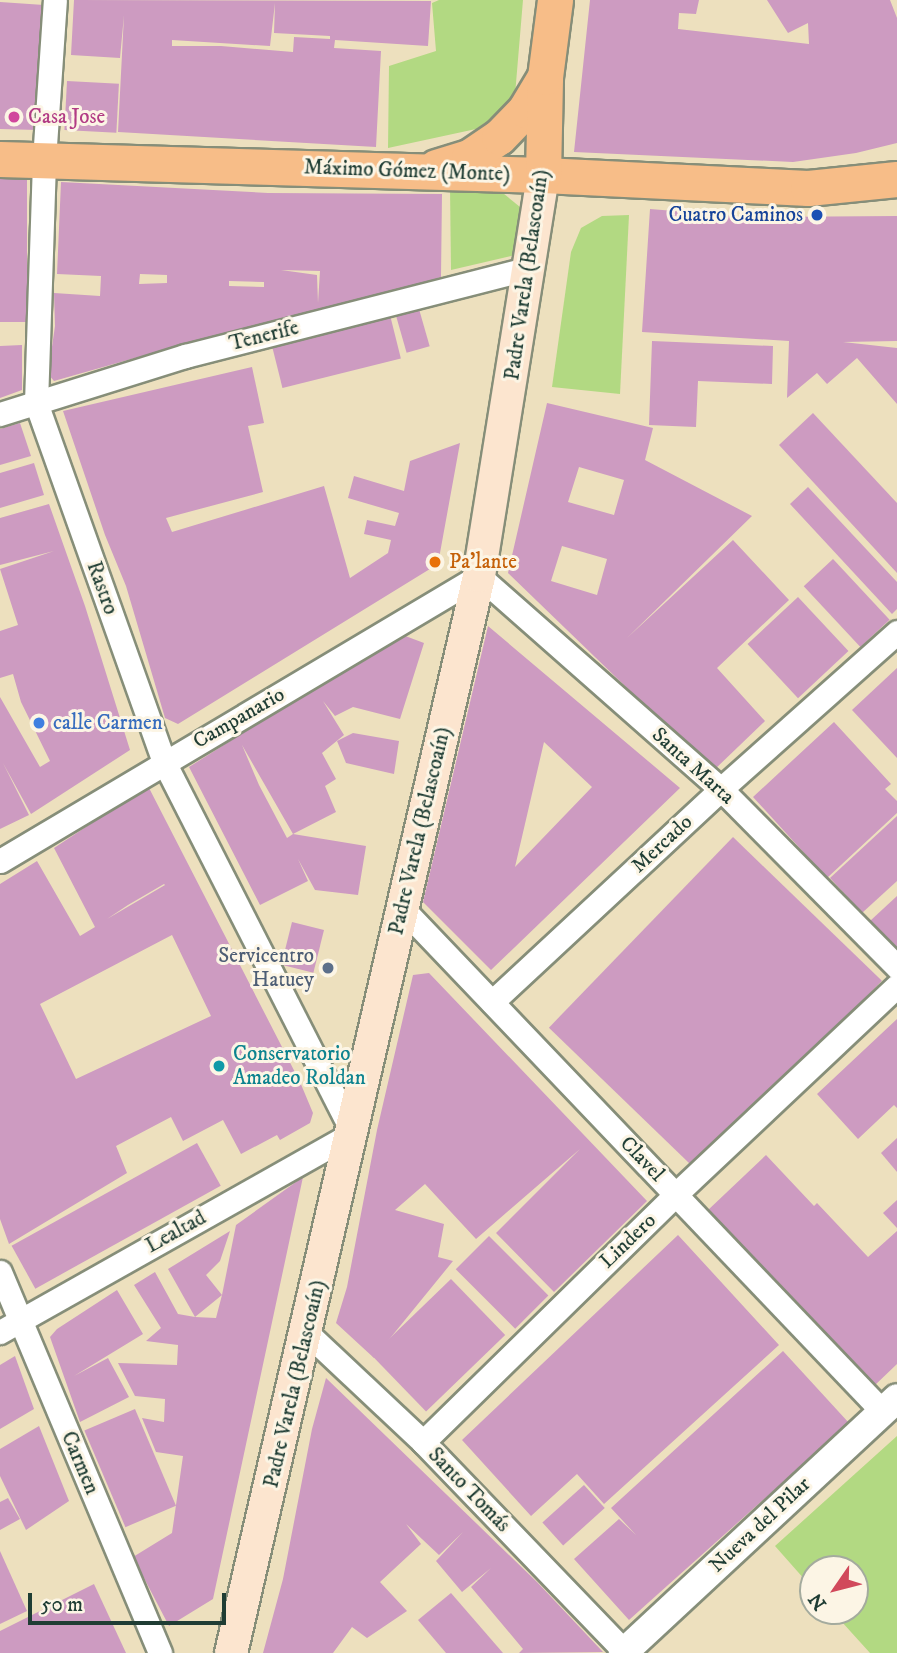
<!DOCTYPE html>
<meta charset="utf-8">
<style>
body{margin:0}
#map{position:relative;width:897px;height:1653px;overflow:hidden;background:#ede0be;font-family:"IM FELL DW Pica",serif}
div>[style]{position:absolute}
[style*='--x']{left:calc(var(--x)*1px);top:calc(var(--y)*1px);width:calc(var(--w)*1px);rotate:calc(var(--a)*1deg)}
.green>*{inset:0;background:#b2d982}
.building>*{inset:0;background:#cd9bc1;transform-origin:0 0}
.roads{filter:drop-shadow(2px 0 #868e79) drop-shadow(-2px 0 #868e79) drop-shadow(0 2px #868e79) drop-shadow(0 -2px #868e79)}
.minor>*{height:23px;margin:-11.5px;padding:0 11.5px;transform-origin:11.5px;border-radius:11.5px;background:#fff}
.tertiary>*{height:28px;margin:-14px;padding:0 14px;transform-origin:14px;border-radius:14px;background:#fff}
.secondary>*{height:32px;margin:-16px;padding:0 16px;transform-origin:16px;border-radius:16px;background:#fce5cf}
.primary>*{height:35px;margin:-17.5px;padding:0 17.5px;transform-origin:17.5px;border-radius:17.5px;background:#f7bd88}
.dots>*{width:19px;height:19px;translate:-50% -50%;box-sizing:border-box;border:4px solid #fcf5e5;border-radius:50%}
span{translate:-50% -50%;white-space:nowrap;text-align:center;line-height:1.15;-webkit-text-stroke:6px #fcf5e5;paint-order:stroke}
.hotel-label{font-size:21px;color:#b23c85}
.left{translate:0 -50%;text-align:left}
.street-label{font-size:21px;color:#1f3d34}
.transit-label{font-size:21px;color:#164399}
.right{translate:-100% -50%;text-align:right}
.food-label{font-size:21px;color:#c56008}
.shop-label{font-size:21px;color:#366cbe}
.service-label{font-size:21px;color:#4e5e75}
.culture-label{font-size:21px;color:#0d838f}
.north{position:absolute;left:799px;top:1555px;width:70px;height:70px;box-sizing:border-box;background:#fcf5e5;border:2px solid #a4ab9e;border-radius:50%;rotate:235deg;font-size:19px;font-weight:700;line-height:28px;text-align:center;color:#1f3d34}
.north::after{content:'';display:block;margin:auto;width:24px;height:32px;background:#d1495b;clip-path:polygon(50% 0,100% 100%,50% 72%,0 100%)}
.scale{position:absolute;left:28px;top:1593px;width:198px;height:32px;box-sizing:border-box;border:4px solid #1f3d34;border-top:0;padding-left:9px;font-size:21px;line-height:24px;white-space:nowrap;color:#1f3d34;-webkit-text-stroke:5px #fcf5e5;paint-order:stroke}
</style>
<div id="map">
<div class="green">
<div style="clip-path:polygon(439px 0,523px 0,515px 95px,497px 115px,476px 129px,388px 148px,389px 66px,436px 51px,432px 3px)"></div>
<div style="clip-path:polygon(493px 185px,520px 207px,515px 255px,451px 270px,450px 187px)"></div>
<div style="clip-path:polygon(629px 215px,620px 394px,552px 387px,571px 252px,581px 228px,602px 216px)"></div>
<div style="clip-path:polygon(897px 1436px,897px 1653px,870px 1653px,832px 1611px,855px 1611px,855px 1569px,813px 1569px,813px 1589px,775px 1546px)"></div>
</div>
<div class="building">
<div style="clip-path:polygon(evenodd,74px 0,431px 1px,428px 46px,335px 40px,334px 48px,381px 51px,376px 147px,118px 132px,124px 15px,120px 58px,71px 55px,74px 0,275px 3px,274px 33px,330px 36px,330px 39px,294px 37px,293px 52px,221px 46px,172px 46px,172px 40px,270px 46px,275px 3px)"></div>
<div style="clip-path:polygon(590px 0,699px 0,696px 14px,679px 13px,678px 29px,809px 44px,808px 23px,788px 33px,767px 0,890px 0,897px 18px,897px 143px,856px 153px,793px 162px,574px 152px)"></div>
<div style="clip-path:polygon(0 2px,44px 5px,37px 130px,0 129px)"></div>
<div style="left:67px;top:81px;width:52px;height:49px;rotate:3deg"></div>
<div style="left:0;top:176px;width:27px;height:146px"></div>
<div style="clip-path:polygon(evenodd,61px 182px,268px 193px,442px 194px,441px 277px,379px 298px,177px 346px,54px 381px,48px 374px,55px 326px,54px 293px,100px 296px,101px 276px,57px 274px,61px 182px,281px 270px,320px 271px,318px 303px,317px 275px,281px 270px,61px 182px,140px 274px,167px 275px,167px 283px,139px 284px,140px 274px,61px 182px,229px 281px,264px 282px,264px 287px,229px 286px,229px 281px)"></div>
<div style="clip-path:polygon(650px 209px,748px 217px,897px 216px,897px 341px,843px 342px,897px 348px,897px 404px,857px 358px,827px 384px,817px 373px,787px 398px,789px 341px,642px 332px)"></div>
<div style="left:417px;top:302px;width:46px;height:24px;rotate:74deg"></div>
<div style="left:389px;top:311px;width:49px;height:122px;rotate:76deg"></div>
<div style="clip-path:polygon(652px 341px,773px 346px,772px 384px,698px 381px,696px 427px,649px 425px)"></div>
<div style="clip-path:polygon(22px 345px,22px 390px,0 398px,0 346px)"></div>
<div style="clip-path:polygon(252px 367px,264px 423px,248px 426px,263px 492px,166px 518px,172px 532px,324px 486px,350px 578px,388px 553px,391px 540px,364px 534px,367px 520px,395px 526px,399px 513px,348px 498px,354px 476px,404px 491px,410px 461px,460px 443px,438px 564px,178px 724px,165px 718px,126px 586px,105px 535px,63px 411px)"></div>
<div style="clip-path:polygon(evenodd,547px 403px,653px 428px,645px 460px,752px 516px,627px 638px,733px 540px,789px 600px,717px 668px,765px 721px,713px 771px,508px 573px,547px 403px,579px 467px,624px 480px,614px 515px,568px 502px,579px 467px,547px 403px,562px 546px,607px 559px,597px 595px,551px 581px,562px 546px)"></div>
<div style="clip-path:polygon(813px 413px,897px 503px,897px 573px,779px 445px)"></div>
<div style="clip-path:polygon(20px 423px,31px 456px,0 465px,0 429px)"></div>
<div style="clip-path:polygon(34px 463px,44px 495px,0 508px,0 473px)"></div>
<div style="clip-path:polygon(808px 487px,897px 582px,897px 609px,892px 614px,790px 504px)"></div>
<div style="clip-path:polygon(49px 504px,85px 606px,130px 750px,31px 814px,3px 763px,29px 815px,0 829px,0 697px,40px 767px,50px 761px,21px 702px,13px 674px,0 678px,0 631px,18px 625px,0 569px,54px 551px,0 565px,0 518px)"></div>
<div style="left:833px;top:559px;width:83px;height:40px;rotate:47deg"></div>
<div style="left:798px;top:597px;width:74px;height:69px;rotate:47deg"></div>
<div style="clip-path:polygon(evenodd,488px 626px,680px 788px,491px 970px,423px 902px,488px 626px,544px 742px,592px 787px,515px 867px,544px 742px)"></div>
<div style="clip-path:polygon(evenodd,400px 634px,424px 643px,400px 719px,353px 707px,335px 716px,323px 701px,344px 735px,322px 753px,336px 779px,325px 786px,336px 812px,293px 834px,366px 846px,358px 895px,315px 890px,298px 859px,308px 881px,260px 905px,189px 767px,400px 634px,242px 745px,293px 834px,287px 838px,259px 785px,242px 745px)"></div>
<div style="clip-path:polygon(897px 668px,897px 758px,852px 710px)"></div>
<div style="clip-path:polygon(834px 722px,891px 784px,885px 789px,897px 801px,897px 813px,827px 878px,753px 797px)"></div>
<div style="clip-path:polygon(353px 733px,399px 741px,394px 774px,346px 763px,337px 741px)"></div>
<div style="clip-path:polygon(evenodd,148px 786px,300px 1082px,313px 1113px,310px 1123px,280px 1140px,277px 1135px,241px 1154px,223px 1120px,183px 1141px,171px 1117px,116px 1146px,127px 1173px,9px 1244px,0 1219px,0 884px,37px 861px,80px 936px,95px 927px,54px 848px,148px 786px,164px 884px,165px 885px,107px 919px,128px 905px,164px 884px,148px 786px,172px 935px,211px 1016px,76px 1079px,40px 1004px,172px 935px)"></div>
<div style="clip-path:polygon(897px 816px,897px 881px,862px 913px,830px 878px)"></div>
<div style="left:733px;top:837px;width:207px;height:265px;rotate:44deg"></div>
<div style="clip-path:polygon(897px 896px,897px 949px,870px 921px)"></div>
<div style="left:292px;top:922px;width:33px;height:44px;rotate:14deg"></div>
<div style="clip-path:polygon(429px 973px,647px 1201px,554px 1292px,496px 1233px,580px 1149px,476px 1239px,425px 1184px,395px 1210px,444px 1224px,438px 1257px,453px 1261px,374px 1358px,336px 1323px,347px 1287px,377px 1130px,413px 975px)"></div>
<div style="clip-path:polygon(897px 1019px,897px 1108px,894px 1105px,858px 1139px,817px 1094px)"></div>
<div style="clip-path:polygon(897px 1138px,897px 1172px,881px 1153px)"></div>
<div style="left:197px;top:1143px;width:49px;height:212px;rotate:61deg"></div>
<div style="clip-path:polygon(766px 1155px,814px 1206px,817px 1203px,868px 1257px,897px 1231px,897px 1364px,873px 1387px,806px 1313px,707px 1211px)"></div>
<div style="clip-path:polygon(303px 1177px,213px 1599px,169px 1626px,133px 1557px,172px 1533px,183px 1456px,156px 1452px,142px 1418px,164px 1422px,165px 1399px,135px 1396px,118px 1363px,177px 1365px,178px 1345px,146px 1341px,161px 1328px,134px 1285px,155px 1272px,178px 1314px,195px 1317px,216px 1318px,222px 1295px,195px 1317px,168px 1269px,230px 1231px,220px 1261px,206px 1275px,222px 1295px,236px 1225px)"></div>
<div style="clip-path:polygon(897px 1200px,897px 1228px,883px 1213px)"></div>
<div style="clip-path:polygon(678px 1235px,779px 1345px,604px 1504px,577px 1474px,531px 1516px,462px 1440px)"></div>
<div style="left:489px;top:1236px;width:84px;height:47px;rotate:45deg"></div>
<div style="left:451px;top:1279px;width:78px;height:110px;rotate:46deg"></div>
<div style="clip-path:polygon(117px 1290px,143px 1334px,74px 1376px,108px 1358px,129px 1397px,80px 1422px,50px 1337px,57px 1329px)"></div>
<div style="clip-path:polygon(783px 1351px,849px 1423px,629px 1620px,574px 1559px,619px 1519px,636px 1535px,611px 1508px)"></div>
<div style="clip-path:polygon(15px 1356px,34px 1409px,0 1429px,0 1365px)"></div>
<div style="clip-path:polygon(326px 1378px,537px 1582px,603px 1652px,519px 1653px,523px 1649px,471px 1587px,491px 1568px,462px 1592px,436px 1561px,463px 1532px,439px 1555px,406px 1524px,421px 1544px,380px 1582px,407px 1611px,367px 1638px,352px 1627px,333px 1653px,263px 1653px,283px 1579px,312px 1429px)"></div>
<div style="left:135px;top:1409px;width:105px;height:55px;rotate:67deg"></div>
<div style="clip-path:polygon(39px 1426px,69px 1501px,26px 1530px,0 1476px,0 1449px)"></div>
<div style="left:584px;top:1485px;width:31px;height:56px;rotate:48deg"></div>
<div style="clip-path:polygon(8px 1498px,20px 1519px,0 1530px,0 1502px)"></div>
<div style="clip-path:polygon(0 1551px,27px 1611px,0 1624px)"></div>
<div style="clip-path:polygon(94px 1584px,126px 1653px,0 1653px,0 1631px)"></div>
<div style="clip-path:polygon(451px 1593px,503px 1653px,446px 1653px,418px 1620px)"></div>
</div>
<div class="roads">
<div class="minor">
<div style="--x:0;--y:414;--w:194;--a:-17.4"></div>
<div style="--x:185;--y:356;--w:357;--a:-14.3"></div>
<div style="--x:0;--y:861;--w:557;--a:-30.75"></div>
<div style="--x:479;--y:576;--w:322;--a:41.4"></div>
<div style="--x:721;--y:789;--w:250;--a:45.3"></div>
<div style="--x:402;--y:908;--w:695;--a:46.34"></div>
<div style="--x:492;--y:1002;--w:313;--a:-42.9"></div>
<div style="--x:721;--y:789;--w:236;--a:-41.7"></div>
<div style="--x:0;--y:1272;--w:413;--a:67.2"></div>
<div style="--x:0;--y:1332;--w:405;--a:-29.4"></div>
<div style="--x:353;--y:1133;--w:416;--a:-117"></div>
<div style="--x:164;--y:762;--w:381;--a:-109.6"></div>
<div style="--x:36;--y:403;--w:243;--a:-88.1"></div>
<div style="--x:44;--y:160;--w:160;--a:-86.1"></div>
<div style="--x:306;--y:1332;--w:161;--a:43.2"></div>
<div style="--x:423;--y:1442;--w:293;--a:46.1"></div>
<div style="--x:423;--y:1442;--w:354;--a:-44.4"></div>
<div style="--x:676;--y:1194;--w:303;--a:-43.3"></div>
</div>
<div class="tertiary">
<div style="--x:623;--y:1653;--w:374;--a:-42.9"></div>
</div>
<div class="secondary">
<div style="--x:231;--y:1653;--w:1105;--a:-77.03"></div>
<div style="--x:479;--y:576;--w:406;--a:-80.9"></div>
</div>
<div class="primary">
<div style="--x:0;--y:159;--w:543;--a:1.69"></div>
<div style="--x:543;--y:175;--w:265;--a:2.8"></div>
<div style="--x:808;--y:188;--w:89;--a:-5.8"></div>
<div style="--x:436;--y:167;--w:34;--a:-17"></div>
<div style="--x:469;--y:157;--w:36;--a:-34"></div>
<div style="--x:499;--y:137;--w:37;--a:-46"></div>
<div style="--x:525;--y:110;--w:39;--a:-59"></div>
<div style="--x:543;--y:175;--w:98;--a:-88.8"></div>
<div style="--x:545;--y:77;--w:78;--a:-82.6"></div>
</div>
</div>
<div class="dots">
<div style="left:14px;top:117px;background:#d1479c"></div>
<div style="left:817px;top:215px;background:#1a4fb4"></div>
<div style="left:435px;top:562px;background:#e8710a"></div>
<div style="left:39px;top:723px;background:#3f7fe0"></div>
<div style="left:328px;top:968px;background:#5c6f8a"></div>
<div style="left:219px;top:1066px;background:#0f9aa8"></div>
</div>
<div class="hotel-label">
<span class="left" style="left:28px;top:117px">Casa Jose</span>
</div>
<div class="street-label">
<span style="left:407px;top:171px;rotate:2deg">Máximo Gómez (Monte)</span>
<span style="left:527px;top:275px;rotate:-82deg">Padre Varela (Belascoaín)</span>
<span style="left:264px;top:336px;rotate:-14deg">Tenerife</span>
<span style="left:102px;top:588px;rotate:70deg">Rastro</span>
<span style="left:239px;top:718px;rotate:-30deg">Campanario</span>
<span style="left:693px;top:766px;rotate:42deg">Santa Marta</span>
<span style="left:420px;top:831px;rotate:-77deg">Padre Varela (Belascoaín)</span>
<span style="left:662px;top:844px;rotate:-43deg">Mercado</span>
<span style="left:642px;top:1159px;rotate:46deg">Clavel</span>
<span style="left:176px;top:1232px;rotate:-29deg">Lealtad</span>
<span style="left:628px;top:1241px;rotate:-44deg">Lindero</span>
<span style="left:295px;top:1384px;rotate:-77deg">Padre Varela (Belascoaín)</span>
<span style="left:80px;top:1463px;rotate:67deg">Carmen</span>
<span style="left:469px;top:1490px;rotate:46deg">Santo Tomás</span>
<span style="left:760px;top:1525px;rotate:-43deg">Nueva del Pilar</span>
</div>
<div class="transit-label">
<span class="right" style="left:803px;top:215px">Cuatro Caminos</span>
</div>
<div class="food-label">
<span class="left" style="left:449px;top:562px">Pa'lante</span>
</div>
<div class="shop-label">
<span class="left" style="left:53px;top:723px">calle Carmen</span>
</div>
<div class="service-label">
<span class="right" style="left:314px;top:968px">Servicentro<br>Hatuey</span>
</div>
<div class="culture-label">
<span class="left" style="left:233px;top:1066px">Conservatorio<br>Amadeo Roldan</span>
</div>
<div class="north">N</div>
<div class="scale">50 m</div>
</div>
